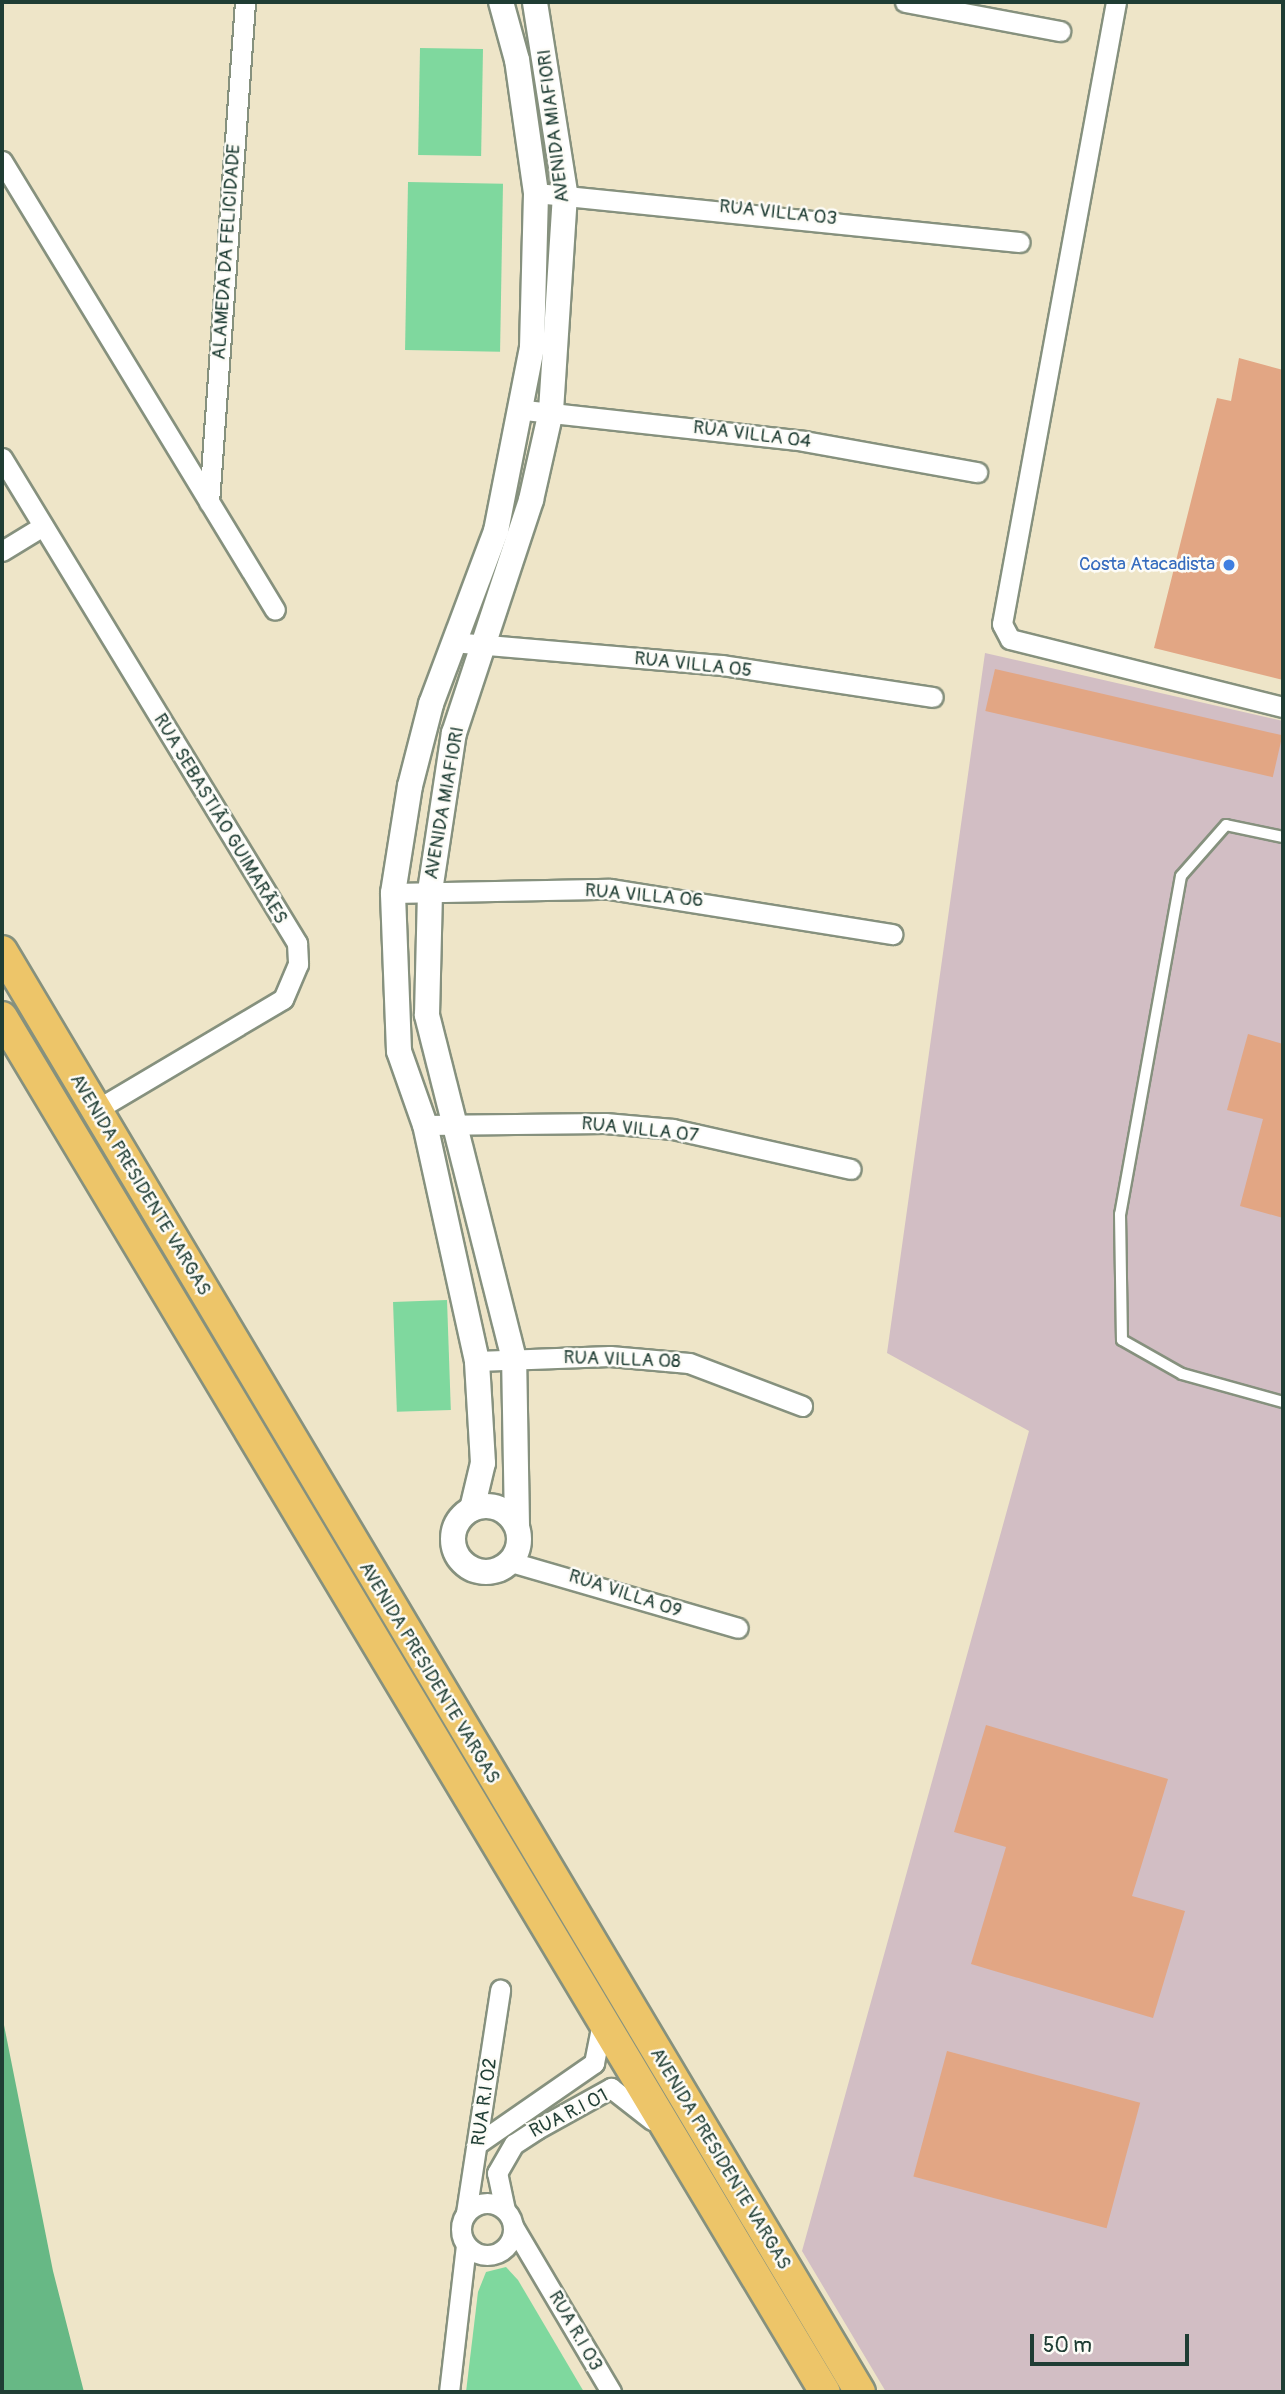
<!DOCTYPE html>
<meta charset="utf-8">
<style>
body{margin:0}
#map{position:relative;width:1285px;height:2394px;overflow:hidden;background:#eee5c8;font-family:Pangolin,sans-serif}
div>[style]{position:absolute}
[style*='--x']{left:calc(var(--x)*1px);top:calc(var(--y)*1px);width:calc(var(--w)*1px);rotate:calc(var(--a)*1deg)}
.industrial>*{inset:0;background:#d2bec4}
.green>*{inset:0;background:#7fd89e;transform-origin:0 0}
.forest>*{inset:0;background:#67b885}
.building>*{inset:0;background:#e2a684;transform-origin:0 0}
.roads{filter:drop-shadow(2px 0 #86917e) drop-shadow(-2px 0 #86917e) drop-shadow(0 2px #86917e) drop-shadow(0 -2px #86917e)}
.service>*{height:10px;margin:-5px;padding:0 5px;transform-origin:5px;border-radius:5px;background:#fff}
.minor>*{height:19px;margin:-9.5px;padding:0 9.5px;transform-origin:9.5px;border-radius:9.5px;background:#fff}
.minor>.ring{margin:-9.5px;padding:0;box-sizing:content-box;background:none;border:19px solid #fff;border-radius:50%}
.tertiary>*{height:24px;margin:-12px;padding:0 12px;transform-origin:12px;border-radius:12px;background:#fff}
.tertiary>.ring{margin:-12px;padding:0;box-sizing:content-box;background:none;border:24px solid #fff;border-radius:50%}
.primary>*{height:30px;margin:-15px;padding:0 15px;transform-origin:15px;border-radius:15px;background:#edc569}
.dots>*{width:19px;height:19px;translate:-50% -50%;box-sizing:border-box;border:4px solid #fdfcf7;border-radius:50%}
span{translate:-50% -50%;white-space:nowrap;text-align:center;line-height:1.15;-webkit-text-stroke:5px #fdfcf7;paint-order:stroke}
.street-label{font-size:19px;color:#1f3d34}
.shop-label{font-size:19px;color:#366cbe}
.right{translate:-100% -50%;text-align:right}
.frame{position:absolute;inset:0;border:4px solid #1f3d34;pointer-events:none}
.scale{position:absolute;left:1030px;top:2334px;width:159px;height:32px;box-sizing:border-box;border:4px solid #1f3d34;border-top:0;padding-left:9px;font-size:21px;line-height:24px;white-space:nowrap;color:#1f3d34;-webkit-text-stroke:5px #fdfcf7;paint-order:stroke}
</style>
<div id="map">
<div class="industrial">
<div style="clip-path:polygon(985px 653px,1283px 721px,1283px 2392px,886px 2392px,802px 2251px,1029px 1431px,887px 1353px)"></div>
</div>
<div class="green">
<div style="left:420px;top:48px;width:63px;height:107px;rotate:1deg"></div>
<div style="left:408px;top:182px;width:95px;height:168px;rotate:1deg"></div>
<div style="left:447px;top:1300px;width:110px;height:54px;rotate:88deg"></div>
<div style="clip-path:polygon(506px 2267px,518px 2280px,584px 2392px,466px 2392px,478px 2292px,486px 2272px)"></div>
</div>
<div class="forest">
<div style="clip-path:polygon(2px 2015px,53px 2271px,84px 2392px,2px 2392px)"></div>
</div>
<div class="building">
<div style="clip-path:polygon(1239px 358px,1283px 370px,1283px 680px,1154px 648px,1217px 398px,1231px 401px)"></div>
<div style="left:995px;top:669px;width:295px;height:43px;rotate:13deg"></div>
<div style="clip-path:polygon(1248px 1034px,1283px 1044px,1283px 1218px,1240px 1206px,1263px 1119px,1227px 1110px)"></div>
<div style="clip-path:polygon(986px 1725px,1168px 1779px,1132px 1896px,1185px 1911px,1153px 2018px,971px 1964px,1006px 1847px,954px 1832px)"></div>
<div style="left:947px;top:2051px;width:200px;height:130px;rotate:15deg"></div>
</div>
<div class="roads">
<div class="service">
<div style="--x:1283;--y:837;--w:58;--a:-168.1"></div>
<div style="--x:1226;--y:825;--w:68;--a:131.4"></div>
<div style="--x:1181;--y:876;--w:343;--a:100.2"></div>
<div style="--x:1120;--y:1214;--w:126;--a:89.1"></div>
<div style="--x:1122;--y:1340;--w:69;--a:29.5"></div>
<div style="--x:1182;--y:1374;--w:105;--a:15.5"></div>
</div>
<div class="minor">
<div style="--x:905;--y:2;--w:158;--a:10.6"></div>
<div style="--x:1116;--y:2;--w:632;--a:100.39"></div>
<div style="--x:1002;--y:624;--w:17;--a:62"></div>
<div style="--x:1010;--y:639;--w:281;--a:14"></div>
<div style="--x:2;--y:161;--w:525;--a:58.7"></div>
<div style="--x:536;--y:193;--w:486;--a:5.8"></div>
<div style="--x:525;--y:410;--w:281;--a:6.3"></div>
<div style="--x:804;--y:441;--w:176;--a:10.2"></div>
<div style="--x:2;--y:458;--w:568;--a:58.69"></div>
<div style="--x:297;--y:943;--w:21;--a:87"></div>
<div style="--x:298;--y:964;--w:38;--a:113"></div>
<div style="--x:283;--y:999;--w:217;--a:149.3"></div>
<div style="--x:209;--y:502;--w:501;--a:-85.88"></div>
<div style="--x:2;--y:551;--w:48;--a:-31.4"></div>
<div style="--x:453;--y:642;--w:270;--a:4.9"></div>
<div style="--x:722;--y:665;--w:213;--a:8.6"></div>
<div style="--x:393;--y:893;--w:217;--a:-1.1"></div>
<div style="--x:610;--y:889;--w:286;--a:9.1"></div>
<div style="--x:425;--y:1125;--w:180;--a:-0.6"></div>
<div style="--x:605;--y:1123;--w:68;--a:5"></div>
<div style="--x:673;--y:1129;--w:182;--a:12.7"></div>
<div style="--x:477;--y:1361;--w:133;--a:-2.2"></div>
<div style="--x:610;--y:1356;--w:79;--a:5.1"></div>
<div style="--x:689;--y:1363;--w:121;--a:20.8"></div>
<div style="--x:511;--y:1562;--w:236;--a:16.2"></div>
<div style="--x:480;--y:2142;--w:139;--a:-34.7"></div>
<div style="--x:594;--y:2063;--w:46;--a:-78.7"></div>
<div class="ring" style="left:461px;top:2203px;width:33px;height:33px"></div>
<div style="--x:505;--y:2210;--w:38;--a:-102"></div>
<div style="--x:497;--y:2173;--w:34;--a:-60"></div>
<div style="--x:514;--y:2144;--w:27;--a:-33"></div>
<div style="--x:537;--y:2129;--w:85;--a:-29"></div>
<div style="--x:611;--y:2088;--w:52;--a:38"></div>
<div style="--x:466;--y:2213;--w:226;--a:-81.3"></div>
<div style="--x:513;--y:2226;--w:193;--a:59.4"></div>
<div style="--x:449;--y:2392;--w:148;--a:-83.4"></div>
</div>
<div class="tertiary">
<div class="ring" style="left:453px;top:1506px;width:42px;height:42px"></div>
<div style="--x:472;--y:1509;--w:47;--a:-76.6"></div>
<div style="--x:483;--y:1463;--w:102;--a:-93.4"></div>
<div style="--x:477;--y:1361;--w:242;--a:-102.4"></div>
<div style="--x:425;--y:1125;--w:78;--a:-109.4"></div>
<div style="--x:399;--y:1051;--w:158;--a:-92.2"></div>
<div style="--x:393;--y:893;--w:108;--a:-81"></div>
<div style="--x:410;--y:786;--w:85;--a:-75.6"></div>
<div style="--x:431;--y:704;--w:185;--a:-69.4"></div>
<div style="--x:496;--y:531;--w:187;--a:-78.9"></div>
<div style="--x:532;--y:347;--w:154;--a:-88.5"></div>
<div style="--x:536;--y:193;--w:134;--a:-98.1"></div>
<div style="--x:517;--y:60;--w:60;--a:-105.4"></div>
<div style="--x:517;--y:1525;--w:166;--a:-91"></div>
<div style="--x:514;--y:1359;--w:355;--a:-104.2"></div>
<div style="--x:427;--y:1015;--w:124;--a:-88.6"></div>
<div style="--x:430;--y:891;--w:160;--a:-81.4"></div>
<div style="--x:454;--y:733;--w:245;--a:-71.7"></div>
<div style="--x:531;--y:500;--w:91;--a:-77.3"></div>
<div style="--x:551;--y:411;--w:219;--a:-86.3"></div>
<div style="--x:565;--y:192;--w:192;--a:-99"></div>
</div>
<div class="primary">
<div style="--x:2;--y:951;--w:1677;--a:59.23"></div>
<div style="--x:2;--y:1017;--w:1602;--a:59.1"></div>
</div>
</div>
<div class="dots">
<div style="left:1229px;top:565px;background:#3f7fe0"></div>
</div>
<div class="street-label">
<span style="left:554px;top:126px;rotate:-97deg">AVENIDA MIAFIORI</span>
<span style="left:778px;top:213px;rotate:6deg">RUA VILLA 03</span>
<span style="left:227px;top:252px;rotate:-86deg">ALAMEDA DA FELICIDADE</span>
<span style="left:752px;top:435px;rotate:7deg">RUA VILLA 04</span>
<span style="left:693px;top:665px;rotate:6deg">RUA VILLA 05</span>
<span style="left:445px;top:803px;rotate:-80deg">AVENIDA MIAFIORI</span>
<span style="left:220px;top:819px;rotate:59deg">RUA SEBASTIÃO GUIMARÃES</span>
<span style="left:644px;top:896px;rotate:5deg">RUA VILLA 06</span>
<span style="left:640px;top:1130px;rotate:6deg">RUA VILLA 07</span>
<span style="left:140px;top:1185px;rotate:59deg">AVENIDA PRESIDENTE VARGAS</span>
<span style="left:622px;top:1360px;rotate:2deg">RUA VILLA 08</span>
<span style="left:625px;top:1594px;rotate:18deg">RUA VILLA 09</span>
<span style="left:429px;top:1673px;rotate:59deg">AVENIDA PRESIDENTE VARGAS</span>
<span style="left:485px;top:2102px;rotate:-82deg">RUA R.I 02</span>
<span style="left:569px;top:2114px;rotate:-27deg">RUA R.I 01</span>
<span style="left:720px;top:2159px;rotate:59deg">AVENIDA PRESIDENTE VARGAS</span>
<span style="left:575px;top:2331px;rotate:60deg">RUA R.I 03</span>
</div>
<div class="shop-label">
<span class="right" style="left:1215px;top:565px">Costa Atacadista</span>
</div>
<div class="frame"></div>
<div class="scale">50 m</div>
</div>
